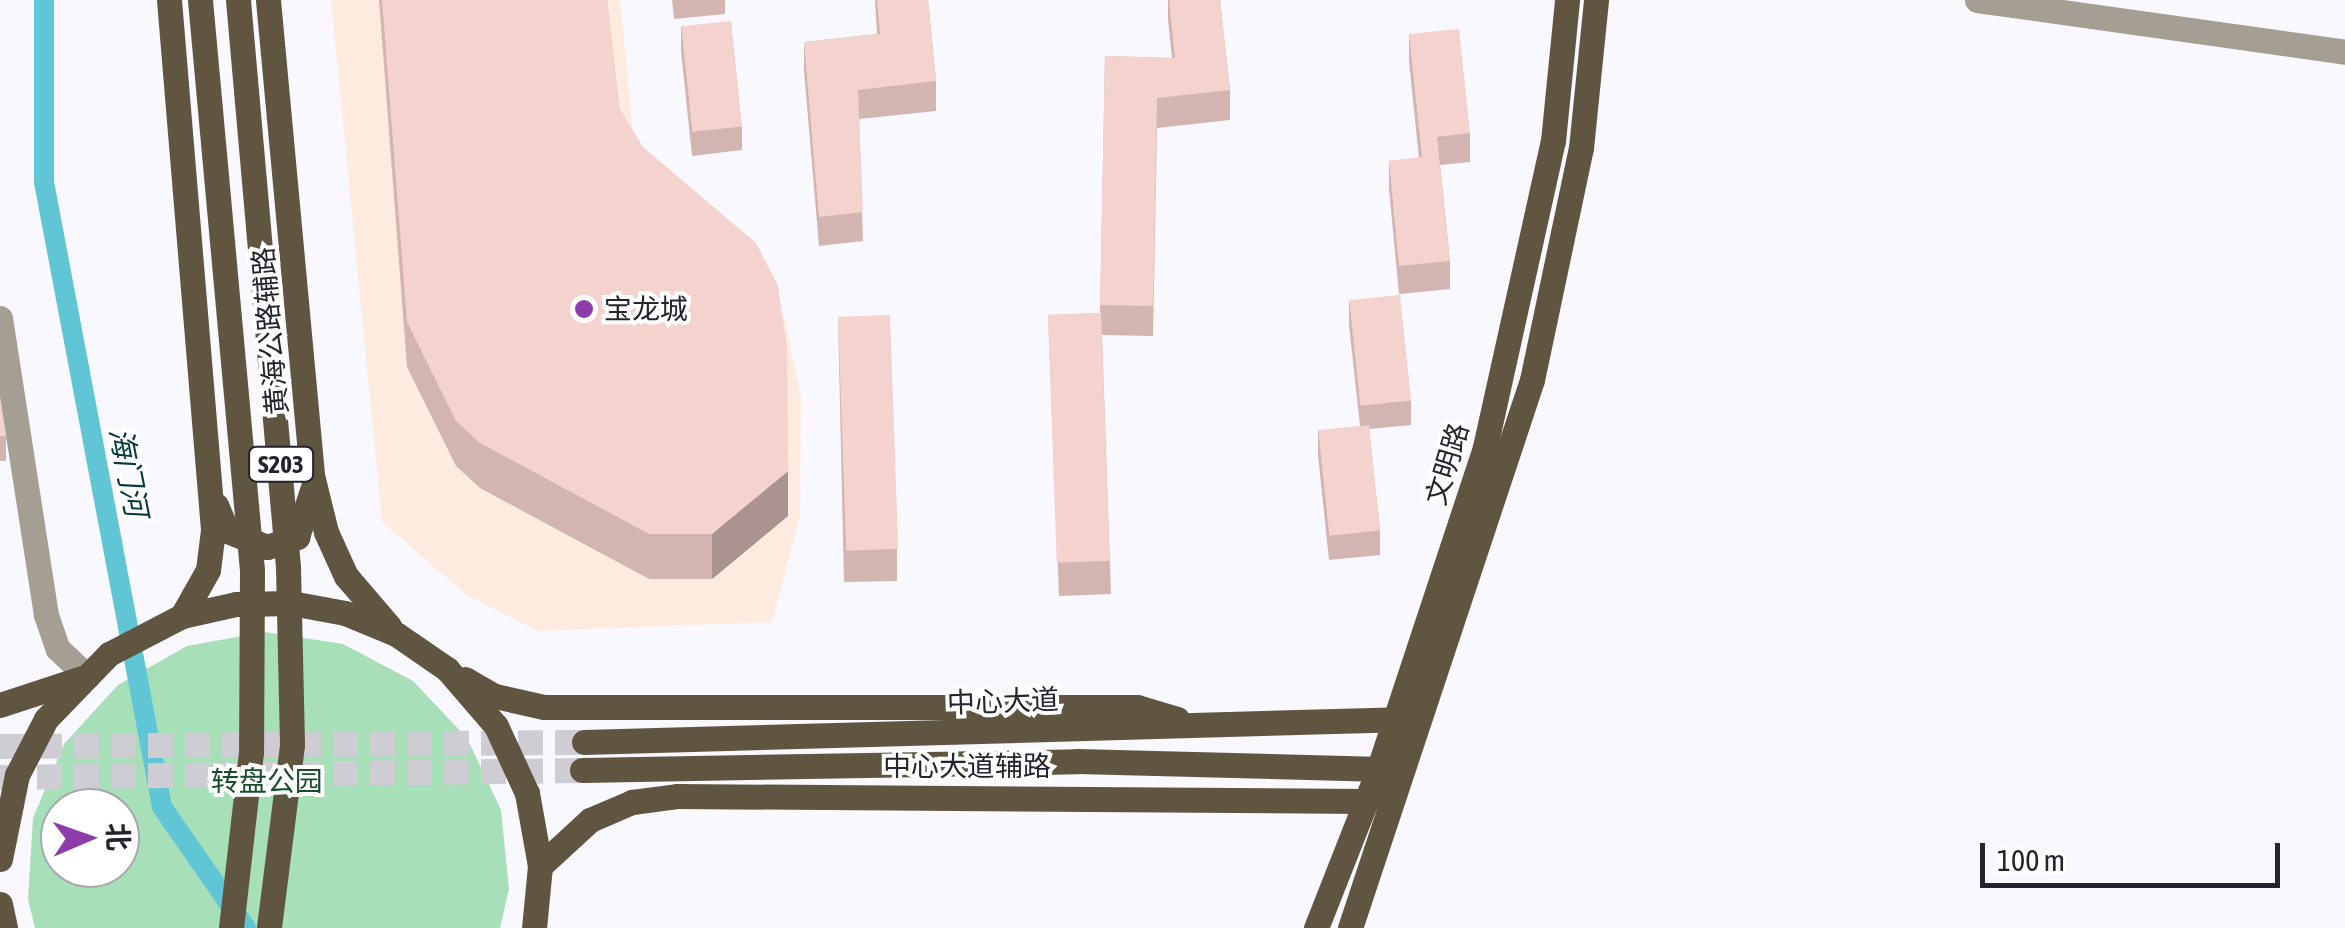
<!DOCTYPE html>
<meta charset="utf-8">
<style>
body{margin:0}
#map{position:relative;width:2345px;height:928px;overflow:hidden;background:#f9f8fe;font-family:"Asap Condensed","Noto Sans SC",sans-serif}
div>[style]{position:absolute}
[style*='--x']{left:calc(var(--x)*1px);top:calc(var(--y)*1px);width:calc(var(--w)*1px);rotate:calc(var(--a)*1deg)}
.commercial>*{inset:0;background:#fdebe0}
.green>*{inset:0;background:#a7dfb8}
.canal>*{height:20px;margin:-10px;padding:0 10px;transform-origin:10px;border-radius:10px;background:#60c6d5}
.major-tunnel>*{height:25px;margin-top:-12.5px;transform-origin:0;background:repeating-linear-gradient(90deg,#cfcdd4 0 25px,transparent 0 37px)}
.minor>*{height:25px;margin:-12.5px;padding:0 12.5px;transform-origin:12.5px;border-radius:12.5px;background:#a49e93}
.major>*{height:25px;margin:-12.5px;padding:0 12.5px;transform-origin:12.5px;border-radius:12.5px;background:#5f5541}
.major-bridge>*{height:25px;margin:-12.5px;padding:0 12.5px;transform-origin:12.5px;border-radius:12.5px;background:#5f5541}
.wall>*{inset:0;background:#d2b5b1}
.shaded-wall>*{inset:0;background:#ab9390}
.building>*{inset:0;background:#f4d2ce;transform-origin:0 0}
.dots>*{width:28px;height:28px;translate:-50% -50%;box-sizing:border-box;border:5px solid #fff;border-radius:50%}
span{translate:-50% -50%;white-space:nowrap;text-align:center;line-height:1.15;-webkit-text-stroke:8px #fff;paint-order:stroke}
.shield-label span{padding:2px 8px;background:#fff;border:2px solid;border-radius:8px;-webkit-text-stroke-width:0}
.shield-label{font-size:25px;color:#25232d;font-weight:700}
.poi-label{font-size:28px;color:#25232d}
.left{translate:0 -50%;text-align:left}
.street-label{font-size:28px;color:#25232d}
.park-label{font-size:28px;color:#184c2d}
.water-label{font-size:30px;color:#06393f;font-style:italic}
.north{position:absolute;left:40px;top:788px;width:100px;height:100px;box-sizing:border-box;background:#fff;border:2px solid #a8a7ab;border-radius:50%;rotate:88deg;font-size:28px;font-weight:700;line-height:40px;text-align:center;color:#25232d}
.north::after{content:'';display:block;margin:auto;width:35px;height:45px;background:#8f3cab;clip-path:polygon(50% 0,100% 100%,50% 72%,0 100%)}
.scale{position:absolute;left:1980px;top:843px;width:300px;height:45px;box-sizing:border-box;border:5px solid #25232d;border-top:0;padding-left:12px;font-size:30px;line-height:35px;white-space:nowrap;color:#25232d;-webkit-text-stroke:8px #fff;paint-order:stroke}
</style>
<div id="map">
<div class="commercial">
<div style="clip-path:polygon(331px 0,620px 0,635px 152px,759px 268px,785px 321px,801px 397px,800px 516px,772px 622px,537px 631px,468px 596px,382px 522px)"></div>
</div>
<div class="green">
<div style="clip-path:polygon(evenodd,265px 632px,343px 644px,413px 681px,467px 738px,501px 810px,509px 889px,500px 928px,35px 928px,28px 899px,33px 818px,64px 744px,118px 685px,187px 646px,265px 632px,60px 808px,120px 808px,120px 868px,60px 868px,60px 808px)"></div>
</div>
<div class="canal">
<div style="--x:44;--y:0;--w:182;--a:90"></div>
<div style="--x:44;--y:182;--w:636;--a:79.31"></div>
<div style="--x:162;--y:807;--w:147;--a:55.2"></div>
</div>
<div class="major-tunnel">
<div style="--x:0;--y:746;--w:584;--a:-0.39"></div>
<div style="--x:0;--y:777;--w:582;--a:-0.69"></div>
</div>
<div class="minor">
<div style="--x:1977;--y:0;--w:372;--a:8"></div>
<div style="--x:0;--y:318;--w:301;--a:81.2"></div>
<div style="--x:46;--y:615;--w:36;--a:71"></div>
<div style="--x:58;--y:649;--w:40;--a:43"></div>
</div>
<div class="major">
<div style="--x:169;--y:0;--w:532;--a:85.25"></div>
<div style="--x:213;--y:530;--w:40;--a:97.1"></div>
<div style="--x:208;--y:570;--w:53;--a:119.5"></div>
<div style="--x:268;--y:0;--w:477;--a:84.7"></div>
<div style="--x:312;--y:475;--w:59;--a:76.2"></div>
<div style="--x:326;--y:532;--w:48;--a:65.6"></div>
<div style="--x:346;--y:576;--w:66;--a:49.3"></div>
<div style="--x:216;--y:505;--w:28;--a:67"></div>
<div style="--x:227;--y:531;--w:43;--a:21.8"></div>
<div style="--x:267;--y:547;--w:32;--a:-18"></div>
<div style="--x:297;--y:537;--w:49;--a:-72.3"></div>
<div style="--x:465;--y:679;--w:34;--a:30"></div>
<div style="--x:495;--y:696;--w:50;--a:12.7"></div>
<div style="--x:544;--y:707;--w:593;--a:0"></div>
<div style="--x:1137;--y:707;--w:42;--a:16.7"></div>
<div style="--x:0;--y:705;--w:86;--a:-18.2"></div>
<div style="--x:584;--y:742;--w:825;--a:-1.6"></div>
<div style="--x:582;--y:770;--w:495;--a:-1"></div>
<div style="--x:1077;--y:761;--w:315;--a:1.5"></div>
<div style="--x:0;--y:859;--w:86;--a:-78.6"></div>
<div style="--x:17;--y:775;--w:63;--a:-62.6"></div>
<div style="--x:46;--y:719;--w:91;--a:-45.9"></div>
<div style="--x:109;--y:654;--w:82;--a:-27.5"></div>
<div style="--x:182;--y:616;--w:55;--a:-12.5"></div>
<div style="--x:236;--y:604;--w:55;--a:-1"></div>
<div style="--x:291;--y:603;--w:55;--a:10.5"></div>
<div style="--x:345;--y:613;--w:55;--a:22.4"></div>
<div style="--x:396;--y:634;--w:62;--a:34.5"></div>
<div style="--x:447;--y:669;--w:75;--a:49.3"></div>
<div style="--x:496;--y:726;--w:74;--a:65.2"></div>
<div style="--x:527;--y:793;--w:74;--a:79.9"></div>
<div style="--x:540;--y:866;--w:62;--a:95.5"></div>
<div style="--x:540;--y:866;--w:68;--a:-42.6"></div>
<div style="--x:590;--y:820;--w:46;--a:-23.2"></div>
<div style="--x:632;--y:802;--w:45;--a:-7.6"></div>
<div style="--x:677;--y:796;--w:689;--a:0.42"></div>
<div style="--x:1366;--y:801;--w:16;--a:-38"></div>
<div style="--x:0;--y:904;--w:25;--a:78"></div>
<div style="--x:1316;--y:928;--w:172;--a:-68.5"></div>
<div style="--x:1379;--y:768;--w:338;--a:-71.7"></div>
<div style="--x:1485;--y:447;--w:313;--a:-77.5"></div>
<div style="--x:1553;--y:141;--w:142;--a:-84.3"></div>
<div style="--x:1350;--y:928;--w:577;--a:-71.63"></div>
<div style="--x:1532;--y:380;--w:237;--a:-78.1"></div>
<div style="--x:1581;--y:148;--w:149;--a:-84.2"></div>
</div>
<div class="major-bridge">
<div style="--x:200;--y:0;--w:572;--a:84.79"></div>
<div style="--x:252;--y:570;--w:182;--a:90.3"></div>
<div style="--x:251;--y:752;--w:177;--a:96.5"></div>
<div style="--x:238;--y:0;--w:569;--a:84.96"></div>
<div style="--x:288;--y:567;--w:178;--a:88.7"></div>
<div style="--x:292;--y:745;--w:184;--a:97.2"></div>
</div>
<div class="wall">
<div style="clip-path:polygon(379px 0,607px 0,619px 107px,788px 516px,712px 579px,649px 579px,480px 488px,456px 466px,407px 367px)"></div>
<div style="clip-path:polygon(672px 0,725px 0,725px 14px,674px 19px)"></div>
<div style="clip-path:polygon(875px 0,928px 0,936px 81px,936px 111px,859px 119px,863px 241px,819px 246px,804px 71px,804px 42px,877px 34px)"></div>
<div style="clip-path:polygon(1168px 0,1220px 0,1230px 90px,1230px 120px,1157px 128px,1153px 336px,1102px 335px,1111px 594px,1059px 596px,1048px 315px,1100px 313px,1105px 56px,1172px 58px,1168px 20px)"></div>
<div style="clip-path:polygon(681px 26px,742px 126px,742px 150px,692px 156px,681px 51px)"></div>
<div style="clip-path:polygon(1409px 34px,1470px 133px,1470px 162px,1440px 165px,1450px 261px,1450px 289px,1399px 294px,1389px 189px,1389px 161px,1419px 158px,1409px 62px)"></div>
<div style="clip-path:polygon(1349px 301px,1411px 400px,1411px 425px,1369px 429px,1380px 530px,1380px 555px,1329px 560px,1318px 455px,1318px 431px,1360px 426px,1349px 325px)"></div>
<div style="clip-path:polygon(838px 317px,897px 549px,897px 581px,844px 582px)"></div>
<div style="clip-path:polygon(0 400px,6px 436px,6px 461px,0 461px)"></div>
</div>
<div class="shaded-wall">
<div style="clip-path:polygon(788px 471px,788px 516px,712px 579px,712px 534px)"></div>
</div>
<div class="building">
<div style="clip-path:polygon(382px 0,607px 0,619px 107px,643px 147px,756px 243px,778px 286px,787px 348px,788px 471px,712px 534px,649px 534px,480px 443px,456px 421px,407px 322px)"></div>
<div style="clip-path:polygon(877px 0,928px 0,936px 81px,858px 90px,863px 212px,819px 217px,804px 42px,880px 34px)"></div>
<div style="clip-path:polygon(1169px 0,1220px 0,1230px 90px,1157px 98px,1153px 306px,1100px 305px,1105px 56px,1175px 58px)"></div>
<div style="left:731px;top:21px;width:106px;height:50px;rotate:84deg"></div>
<div style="clip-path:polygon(1459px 29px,1470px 133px,1437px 137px,1450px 261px,1399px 266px,1389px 161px,1422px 157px,1409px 34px)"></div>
<div style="left:1400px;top:295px;width:106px;height:51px;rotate:84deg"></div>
<div style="left:1101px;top:313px;width:248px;height:53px;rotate:88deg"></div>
<div style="left:890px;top:315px;width:234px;height:52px;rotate:88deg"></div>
<div style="clip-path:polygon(0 400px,6px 436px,0 436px)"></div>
<div style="left:1369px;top:425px;width:106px;height:51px;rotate:84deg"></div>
</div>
<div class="dots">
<div style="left:584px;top:309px;background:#8f3cab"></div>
</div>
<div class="shield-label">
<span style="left:281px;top:464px">S203</span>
</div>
<div class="poi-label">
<span class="left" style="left:604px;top:309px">宝龙城</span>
</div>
<div class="street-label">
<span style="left:270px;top:331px;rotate:-95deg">黄海公路辅路</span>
<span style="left:1447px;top:464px;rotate:-73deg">文明路</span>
<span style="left:1003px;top:701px;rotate:-2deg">中心大道</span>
<span style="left:967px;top:766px">中心大道辅路</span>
</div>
<div class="park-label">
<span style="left:267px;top:781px">转盘公园</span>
</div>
<div class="water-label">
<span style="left:129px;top:472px;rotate:79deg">海门河</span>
</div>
<div class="north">北</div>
<div class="scale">100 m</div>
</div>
